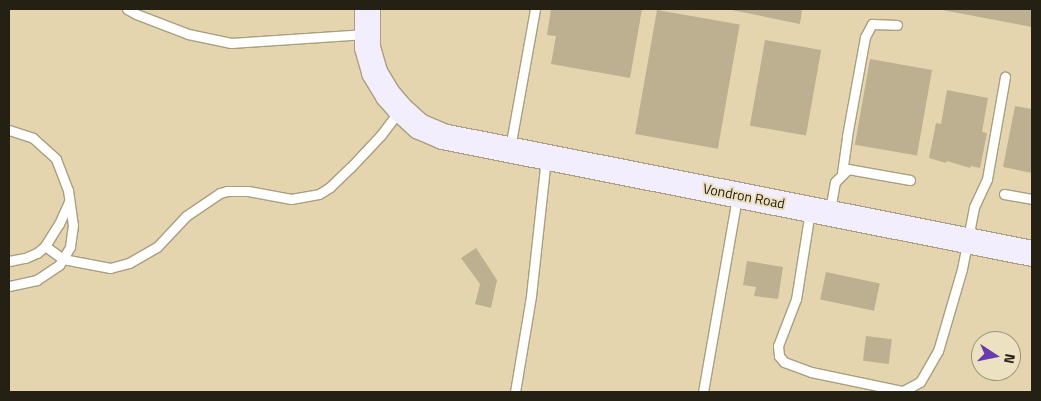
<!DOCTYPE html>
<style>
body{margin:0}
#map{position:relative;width:1041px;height:401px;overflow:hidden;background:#ece1c0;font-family:"Titillium Web",sans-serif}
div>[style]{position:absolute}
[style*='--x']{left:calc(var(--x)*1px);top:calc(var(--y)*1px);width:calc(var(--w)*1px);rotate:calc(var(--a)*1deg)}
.built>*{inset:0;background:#e4d5ae}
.building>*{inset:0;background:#bcb091;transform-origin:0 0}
.roads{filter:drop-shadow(1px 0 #a99e7f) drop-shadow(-1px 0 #a99e7f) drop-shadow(0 1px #a99e7f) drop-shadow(0 -1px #a99e7f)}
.lane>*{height:9px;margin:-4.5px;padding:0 4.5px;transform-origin:4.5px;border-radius:4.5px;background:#fff}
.secondary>*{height:25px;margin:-12.5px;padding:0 12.5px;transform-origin:12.5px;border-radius:12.5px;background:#f3eefe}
span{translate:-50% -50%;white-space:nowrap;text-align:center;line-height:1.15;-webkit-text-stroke:4px #ece1c0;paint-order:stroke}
.street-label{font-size:14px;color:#242014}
.frame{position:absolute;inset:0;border:10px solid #242014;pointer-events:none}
.north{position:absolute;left:971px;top:331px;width:50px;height:50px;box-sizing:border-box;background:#ece1c0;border:1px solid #9c947b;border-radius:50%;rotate:101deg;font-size:14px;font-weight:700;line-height:20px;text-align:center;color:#242014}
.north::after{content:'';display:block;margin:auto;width:18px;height:22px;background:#6a39b0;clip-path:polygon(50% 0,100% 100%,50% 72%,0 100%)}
</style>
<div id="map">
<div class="built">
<div style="clip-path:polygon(evenodd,9px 9px,1032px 9px,1032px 392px,9px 392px,9px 9px,981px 341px,1011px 341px,1011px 371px,981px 371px,981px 341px)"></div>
</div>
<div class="building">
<div style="clip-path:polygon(551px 9px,642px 9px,630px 78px,551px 64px,556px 36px,547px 35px)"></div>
<div style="clip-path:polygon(727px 9px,802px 9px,800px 24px)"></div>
<div style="clip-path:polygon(942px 9px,1032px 9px,1032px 27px,942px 10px)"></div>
<div style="left:657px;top:10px;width:84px;height:126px;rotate:10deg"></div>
<div style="left:765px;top:40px;width:57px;height:87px;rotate:10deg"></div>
<div style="left:870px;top:59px;width:63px;height:87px;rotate:10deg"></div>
<div style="clip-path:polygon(947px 90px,988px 98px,982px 132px,987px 133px,980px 168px,971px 166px,970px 168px,947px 161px,946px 163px,929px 158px,936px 123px,941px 124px)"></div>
<div style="clip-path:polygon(1015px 106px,1032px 109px,1032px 173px,1003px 167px)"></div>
<div style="clip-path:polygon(476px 248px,497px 280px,491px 308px,475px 304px,480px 284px,461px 258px)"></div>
<div style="clip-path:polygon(747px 261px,783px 267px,778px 299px,754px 296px,756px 287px,743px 285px)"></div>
<div style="left:826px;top:272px;width:55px;height:28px;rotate:12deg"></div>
<div style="left:866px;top:336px;width:26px;height:25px;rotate:7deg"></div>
</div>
<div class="roads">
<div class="lane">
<div style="--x:127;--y:9;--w:10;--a:29"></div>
<div style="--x:136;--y:14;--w:56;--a:21"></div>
<div style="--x:188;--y:34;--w:44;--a:11.8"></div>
<div style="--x:231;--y:43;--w:135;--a:-3.8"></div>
<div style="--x:9;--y:130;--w:25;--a:18"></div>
<div style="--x:33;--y:138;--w:31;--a:42"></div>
<div style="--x:56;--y:159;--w:33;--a:69"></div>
<div style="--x:68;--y:190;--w:35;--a:82"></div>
<div style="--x:73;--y:225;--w:22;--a:98"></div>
<div style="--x:70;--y:247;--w:21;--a:121"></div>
<div style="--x:59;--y:265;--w:27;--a:146"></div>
<div style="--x:37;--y:280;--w:29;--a:168"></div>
<div style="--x:510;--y:148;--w:141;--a:-79.8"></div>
<div style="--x:842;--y:173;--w:37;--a:-82"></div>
<div style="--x:847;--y:136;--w:101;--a:-79.7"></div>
<div style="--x:865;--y:37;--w:15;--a:-62"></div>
<div style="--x:872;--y:24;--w:25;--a:2"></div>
<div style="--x:1004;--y:194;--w:28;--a:10"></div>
<div style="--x:830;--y:210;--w:28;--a:-80"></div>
<div style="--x:835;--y:182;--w:18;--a:-45"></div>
<div style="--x:848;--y:169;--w:63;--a:10.1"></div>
<div style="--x:810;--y:211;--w:89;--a:99"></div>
<div style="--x:796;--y:299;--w:50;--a:111"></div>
<div style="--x:778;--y:346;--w:10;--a:84"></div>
<div style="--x:779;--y:356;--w:8;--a:50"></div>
<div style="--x:784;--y:362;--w:29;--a:20"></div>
<div style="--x:811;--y:372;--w:94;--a:11.7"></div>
<div style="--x:903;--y:391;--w:19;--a:-28"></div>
<div style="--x:920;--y:382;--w:36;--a:-60"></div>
<div style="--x:938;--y:351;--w:85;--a:-73.7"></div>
<div style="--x:962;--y:269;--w:63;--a:-79"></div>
<div style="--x:974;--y:207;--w:31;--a:-65"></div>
<div style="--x:987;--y:179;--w:104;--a:-80"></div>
<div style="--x:45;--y:246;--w:22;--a:36"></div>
<div style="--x:63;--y:259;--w:48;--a:10.8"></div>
<div style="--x:110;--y:268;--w:20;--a:-15"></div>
<div style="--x:129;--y:263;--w:32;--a:-30"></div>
<div style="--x:157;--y:247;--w:42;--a:-46.9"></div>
<div style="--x:186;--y:216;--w:41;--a:-34.1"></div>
<div style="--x:220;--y:193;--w:7;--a:-16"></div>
<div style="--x:227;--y:191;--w:21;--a:0"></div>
<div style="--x:248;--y:191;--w:44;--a:10.5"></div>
<div style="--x:291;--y:199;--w:28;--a:-10"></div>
<div style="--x:319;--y:194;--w:13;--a:-32"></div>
<div style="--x:330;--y:187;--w:28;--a:-44"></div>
<div style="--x:350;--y:168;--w:45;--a:-46.8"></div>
<div style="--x:381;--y:135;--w:30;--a:-53"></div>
<div style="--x:9;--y:261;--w:16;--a:-11"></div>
<div style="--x:25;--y:258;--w:13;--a:-23"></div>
<div style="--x:37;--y:253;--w:11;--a:-41"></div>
<div style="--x:45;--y:246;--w:26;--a:-58"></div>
<div style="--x:59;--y:224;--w:24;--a:-66"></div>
<div style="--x:515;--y:392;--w:97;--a:-80.5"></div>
<div style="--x:531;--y:296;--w:139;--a:-83.8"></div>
<div style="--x:703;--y:392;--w:198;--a:-80.1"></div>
</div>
<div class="secondary">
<div style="--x:367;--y:9;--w:38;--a:90"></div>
<div style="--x:367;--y:47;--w:26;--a:74"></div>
<div style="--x:374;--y:72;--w:27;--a:59"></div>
<div style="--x:388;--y:95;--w:18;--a:49"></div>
<div style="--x:400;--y:109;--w:25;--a:42"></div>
<div style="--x:419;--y:126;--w:25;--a:23"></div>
<div style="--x:442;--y:136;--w:601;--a:11.22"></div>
</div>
</div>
<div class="street-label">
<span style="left:744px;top:196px;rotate:11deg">Vondron Road</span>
</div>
<div class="frame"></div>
<div class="north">N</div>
</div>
